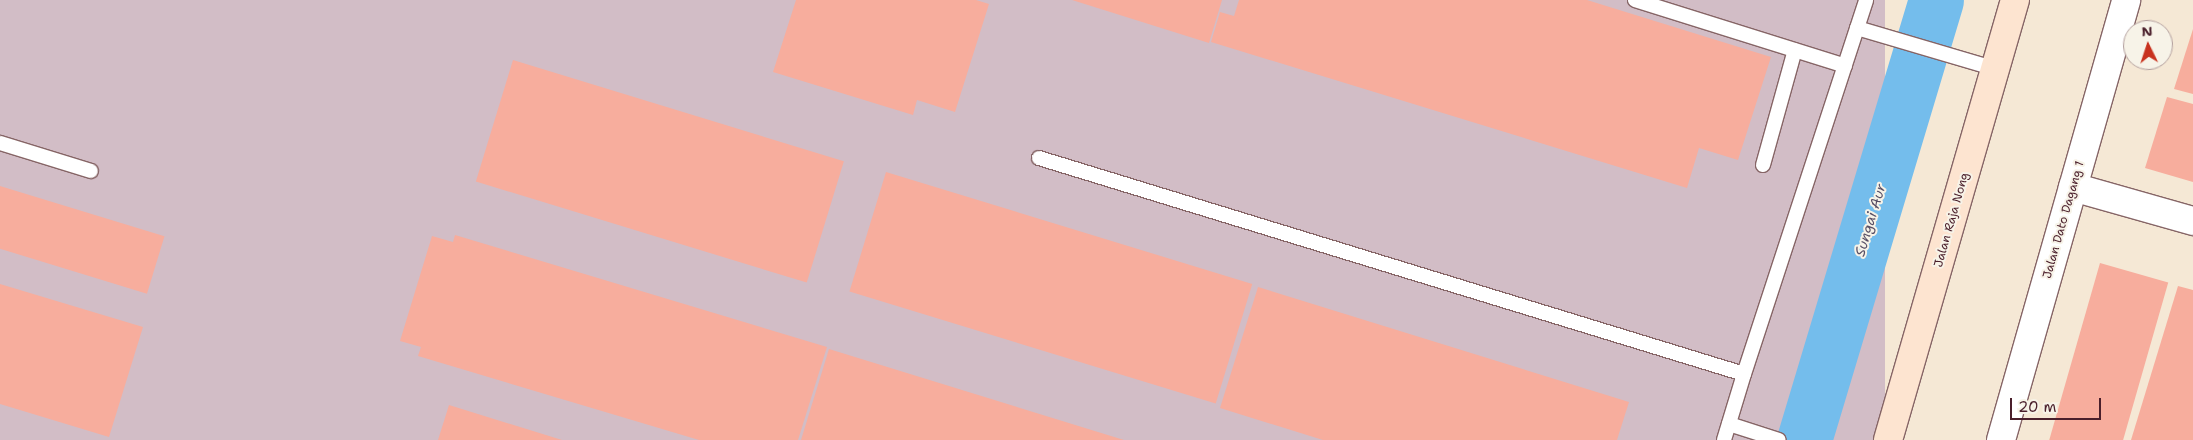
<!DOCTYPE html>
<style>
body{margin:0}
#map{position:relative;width:2193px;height:440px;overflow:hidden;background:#f5e8d5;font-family:"Shantell Sans",sans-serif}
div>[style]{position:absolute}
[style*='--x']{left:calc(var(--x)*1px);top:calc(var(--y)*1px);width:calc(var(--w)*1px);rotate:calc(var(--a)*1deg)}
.industrial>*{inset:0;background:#d2bdc6;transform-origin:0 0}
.river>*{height:55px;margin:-27.5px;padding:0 27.5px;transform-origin:27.5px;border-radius:27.5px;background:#74bdec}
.building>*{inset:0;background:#f7ad9d;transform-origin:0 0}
.roads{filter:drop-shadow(1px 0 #866566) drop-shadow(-1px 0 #866566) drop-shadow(0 1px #866566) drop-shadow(0 -1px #866566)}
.lane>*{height:14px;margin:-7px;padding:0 7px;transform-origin:7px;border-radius:7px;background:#fff}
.street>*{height:28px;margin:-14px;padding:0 14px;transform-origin:14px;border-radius:14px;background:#fff}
.secondary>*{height:28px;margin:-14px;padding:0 14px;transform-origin:14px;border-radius:14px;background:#fde4d0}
span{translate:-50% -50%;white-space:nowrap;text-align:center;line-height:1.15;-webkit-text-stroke:4px #f7f3e8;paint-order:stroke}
.street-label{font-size:12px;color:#4a1f2b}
.water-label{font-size:14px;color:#574e65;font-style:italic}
.north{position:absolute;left:2123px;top:20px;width:50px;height:50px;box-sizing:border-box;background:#f7f3e8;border:1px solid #b29e9c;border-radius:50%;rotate:356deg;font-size:14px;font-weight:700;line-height:20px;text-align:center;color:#4a1f2b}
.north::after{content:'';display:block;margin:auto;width:18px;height:22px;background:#c8321e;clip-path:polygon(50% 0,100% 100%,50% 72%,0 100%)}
.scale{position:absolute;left:2010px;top:398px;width:91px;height:22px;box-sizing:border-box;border:2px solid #4a1f2b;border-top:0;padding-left:6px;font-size:15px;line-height:18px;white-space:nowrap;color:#4a1f2b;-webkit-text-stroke:4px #f7f3e8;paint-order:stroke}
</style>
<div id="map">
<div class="industrial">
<div style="left:0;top:0;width:1885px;height:440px"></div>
</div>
<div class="river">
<div style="--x:1804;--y:440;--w:459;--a:-73.3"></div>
</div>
<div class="building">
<div style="clip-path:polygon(796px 0,976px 0,989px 4px,955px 112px,917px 100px,913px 115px,773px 72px)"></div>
<div style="clip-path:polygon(1072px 0,1222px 0,1209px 43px)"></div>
<div style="clip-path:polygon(1239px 0,1587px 0,1771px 57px,1738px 160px,1699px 148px,1687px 188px,1211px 42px,1220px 12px,1234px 16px)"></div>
<div style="clip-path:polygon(2193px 29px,2193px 94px,2174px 89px)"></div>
<div style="left:513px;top:60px;width:346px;height:127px;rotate:17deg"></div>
<div style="clip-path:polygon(2167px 97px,2193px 104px,2193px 182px,2145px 168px)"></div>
<div style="left:886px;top:172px;width:383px;height:125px;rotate:17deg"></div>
<div style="left:0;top:186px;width:172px;height:60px;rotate:17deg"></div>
<div style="clip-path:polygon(455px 235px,827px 347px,798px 440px,699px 440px,418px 356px,421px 347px,400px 341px,432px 236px,453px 242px)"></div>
<div style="left:2100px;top:263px;width:71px;height:185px;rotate:16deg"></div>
<div style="clip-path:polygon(0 284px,143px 327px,109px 437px,0 404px)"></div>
<div style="clip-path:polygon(2178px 286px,2193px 290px,2193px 440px,2131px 440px)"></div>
<div style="clip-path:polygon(1258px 287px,1629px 402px,1617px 440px,1323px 440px,1220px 408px)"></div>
<div style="clip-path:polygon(829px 349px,1124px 440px,801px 440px)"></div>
<div style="clip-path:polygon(449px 405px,562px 440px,438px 440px)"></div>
</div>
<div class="roads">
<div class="lane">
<div style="--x:1635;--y:0;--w:220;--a:17.4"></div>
<div style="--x:1857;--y:28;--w:145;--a:16.4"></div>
<div style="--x:0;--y:143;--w:95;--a:17.1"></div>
<div style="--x:1039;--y:158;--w:737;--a:17.03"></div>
<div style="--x:1744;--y:374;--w:69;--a:106.9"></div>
<div style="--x:1763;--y:165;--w:119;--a:-74.5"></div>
<div style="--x:1744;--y:374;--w:393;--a:-71.9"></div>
<div style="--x:1729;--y:424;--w:52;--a:17.7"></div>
</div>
<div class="street">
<div style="--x:2073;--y:187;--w:125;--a:15.8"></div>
<div style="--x:2001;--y:440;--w:457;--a:-74.1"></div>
</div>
<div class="secondary">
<div style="--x:1888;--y:440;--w:458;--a:-73.9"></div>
</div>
</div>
<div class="street-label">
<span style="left:1952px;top:220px;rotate:-74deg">Jalan Raja Nong</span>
<span style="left:2064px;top:220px;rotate:-74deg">Jalan Dato Dagang 1</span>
</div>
<div class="water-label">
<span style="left:1870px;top:220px;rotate:-73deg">Sungai Aur</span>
</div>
<div class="north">N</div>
<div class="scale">20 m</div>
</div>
